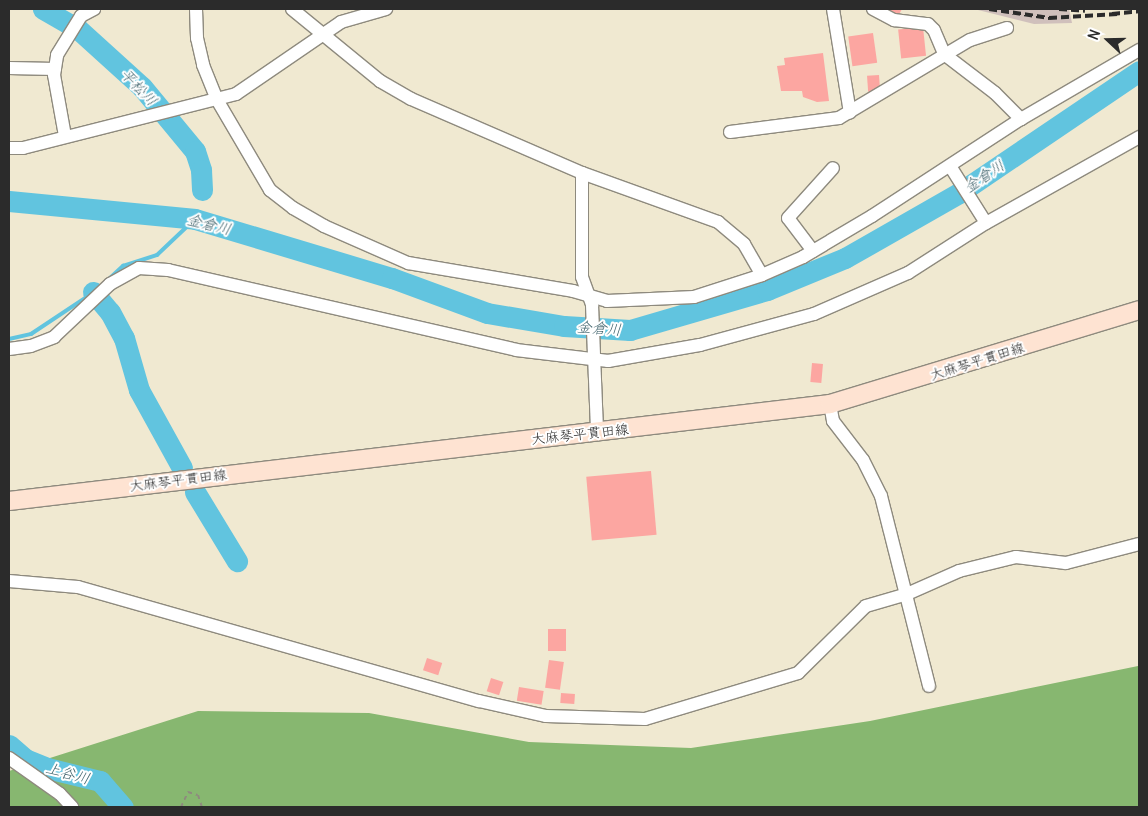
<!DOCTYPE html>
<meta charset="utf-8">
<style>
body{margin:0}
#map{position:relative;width:1148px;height:816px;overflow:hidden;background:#f0e9d1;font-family:Delius,"Klee One",sans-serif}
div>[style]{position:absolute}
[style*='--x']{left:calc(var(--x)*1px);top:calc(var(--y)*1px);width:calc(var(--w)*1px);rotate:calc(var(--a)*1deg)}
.industrial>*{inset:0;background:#d0c0bc}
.forest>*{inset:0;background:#87b770}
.stream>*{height:4px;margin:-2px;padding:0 2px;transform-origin:2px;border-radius:2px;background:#61c4df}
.river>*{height:21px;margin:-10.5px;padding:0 10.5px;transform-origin:10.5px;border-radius:10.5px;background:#61c4df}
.building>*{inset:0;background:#fca6a1;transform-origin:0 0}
.path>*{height:2px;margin-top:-1px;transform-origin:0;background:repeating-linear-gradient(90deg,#8e8a7e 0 4px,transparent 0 8px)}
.roads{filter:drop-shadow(1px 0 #8e8a7e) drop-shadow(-1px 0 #8e8a7e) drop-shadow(0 1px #8e8a7e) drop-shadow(0 -1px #8e8a7e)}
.minor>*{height:12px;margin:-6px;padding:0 6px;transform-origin:6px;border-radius:6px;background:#fff}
.secondary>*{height:18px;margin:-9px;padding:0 9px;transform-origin:9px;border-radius:9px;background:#fee3d2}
.rail>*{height:4px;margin-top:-2px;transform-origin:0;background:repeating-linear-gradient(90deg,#2b2b2b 0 8px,transparent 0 12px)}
span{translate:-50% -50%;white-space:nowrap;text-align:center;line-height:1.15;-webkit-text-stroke:4px #fff;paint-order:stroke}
.street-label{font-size:14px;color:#2b2b2b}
.water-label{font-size:15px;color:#3e616a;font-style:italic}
.frame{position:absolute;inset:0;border:10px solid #2b2b2b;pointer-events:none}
.north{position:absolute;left:1083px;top:15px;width:50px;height:50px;-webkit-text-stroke:4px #fff;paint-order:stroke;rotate:291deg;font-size:14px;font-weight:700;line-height:20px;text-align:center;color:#2b2b2b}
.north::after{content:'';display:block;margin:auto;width:18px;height:22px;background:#2b2b2b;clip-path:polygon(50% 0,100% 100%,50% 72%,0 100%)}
</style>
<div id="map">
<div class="industrial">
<div style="clip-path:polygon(974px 9px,1069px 9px,1072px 23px,1034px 24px)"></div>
</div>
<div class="forest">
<div style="clip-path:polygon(1138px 666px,1139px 807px,9px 807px,9px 771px,198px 711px,369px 713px,529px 742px,691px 748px,870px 721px)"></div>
</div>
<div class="stream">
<div style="--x:110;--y:278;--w:18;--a:-43"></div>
<div style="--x:123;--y:266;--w:36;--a:-18"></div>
<div style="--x:157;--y:255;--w:52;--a:-43.5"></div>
<div style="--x:9;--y:339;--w:23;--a:-13"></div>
<div style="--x:31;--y:334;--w:72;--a:-33.7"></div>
</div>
<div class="river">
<div style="--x:43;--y:9;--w:40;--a:29.7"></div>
<div style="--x:78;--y:29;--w:86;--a:42.2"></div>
<div style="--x:142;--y:87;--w:83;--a:50.4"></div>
<div style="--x:195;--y:151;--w:20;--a:72"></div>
<div style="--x:201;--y:170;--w:20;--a:87"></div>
<div style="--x:9;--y:201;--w:187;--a:5.5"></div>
<div style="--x:195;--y:219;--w:206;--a:16.7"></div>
<div style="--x:392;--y:278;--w:101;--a:20.2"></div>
<div style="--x:487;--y:313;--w:78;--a:9.6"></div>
<div style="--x:564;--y:326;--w:66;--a:3.5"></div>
<div style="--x:630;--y:330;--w:143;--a:-16.3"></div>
<div style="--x:767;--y:290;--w:84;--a:-22.3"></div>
<div style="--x:845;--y:258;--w:131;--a:-29.7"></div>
<div style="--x:959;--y:193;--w:217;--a:-34.1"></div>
<div style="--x:93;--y:292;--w:26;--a:50"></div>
<div style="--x:110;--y:312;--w:30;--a:62"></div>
<div style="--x:124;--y:338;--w:54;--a:73.9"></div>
<div style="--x:139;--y:390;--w:89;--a:61.1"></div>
<div style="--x:195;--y:492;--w:81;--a:58.7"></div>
<div style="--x:9;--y:745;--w:21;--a:41"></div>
<div style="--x:25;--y:759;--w:24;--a:22"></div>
<div style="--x:47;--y:768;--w:55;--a:13.8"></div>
<div style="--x:100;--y:781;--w:35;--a:49"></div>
</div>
<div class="building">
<div style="clip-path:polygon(884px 9px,902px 9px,898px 16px)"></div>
<div style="left:923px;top:27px;width:29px;height:25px;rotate:84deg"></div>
<div style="left:873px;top:33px;width:30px;height:25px;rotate:82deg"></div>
<div style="clip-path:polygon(823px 53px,829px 101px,817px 102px,803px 97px,802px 91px,781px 91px,777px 66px,785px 65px,784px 58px)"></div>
<div style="left:879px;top:75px;width:16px;height:12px;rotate:86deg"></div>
<div style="left:812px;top:363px;width:11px;height:19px;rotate:5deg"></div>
<div style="left:651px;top:471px;width:64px;height:65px;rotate:85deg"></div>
<div style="left:548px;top:629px;width:18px;height:22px"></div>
<div style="left:427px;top:658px;width:16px;height:13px;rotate:18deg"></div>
<div style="left:549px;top:660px;width:15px;height:28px;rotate:8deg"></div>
<div style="left:491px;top:678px;width:13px;height:14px;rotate:18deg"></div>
<div style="left:519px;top:687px;width:25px;height:14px;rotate:9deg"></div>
<div style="left:561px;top:693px;width:14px;height:10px;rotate:4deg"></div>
</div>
<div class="path">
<div style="--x:181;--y:807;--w:17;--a:-65"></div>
<div style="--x:188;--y:792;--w:10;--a:17"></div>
<div style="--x:198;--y:795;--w:13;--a:72"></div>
</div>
<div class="roads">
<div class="minor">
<div style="--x:196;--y:9;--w:29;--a:88"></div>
<div style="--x:197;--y:38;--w:28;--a:77"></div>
<div style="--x:203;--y:65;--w:35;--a:68"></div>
<div style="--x:216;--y:98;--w:107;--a:59.6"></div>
<div style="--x:270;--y:190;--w:29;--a:38"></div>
<div style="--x:293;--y:208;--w:36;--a:30"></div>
<div style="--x:324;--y:226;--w:92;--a:23.8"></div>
<div style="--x:408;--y:263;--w:167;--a:9.6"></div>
<div style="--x:573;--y:291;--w:35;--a:16"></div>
<div style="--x:607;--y:301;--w:87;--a:-2.6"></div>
<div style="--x:694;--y:297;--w:71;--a:-17.9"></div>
<div style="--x:762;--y:275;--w:45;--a:-23.7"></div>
<div style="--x:803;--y:257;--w:80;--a:-30.7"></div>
<div style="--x:872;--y:216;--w:178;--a:-33.1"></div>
<div style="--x:1021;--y:119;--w:137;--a:-30.3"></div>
<div style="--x:292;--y:9;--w:114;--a:39.3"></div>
<div style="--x:380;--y:81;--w:36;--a:30"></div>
<div style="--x:411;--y:99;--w:186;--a:23.4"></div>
<div style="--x:582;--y:173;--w:145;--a:19.8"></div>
<div style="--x:718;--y:222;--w:34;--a:40"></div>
<div style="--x:744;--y:244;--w:36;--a:60"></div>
<div style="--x:833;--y:9;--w:105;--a:80.7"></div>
<div style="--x:873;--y:9;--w:24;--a:28"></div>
<div style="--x:894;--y:20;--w:34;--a:7"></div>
<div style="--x:928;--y:24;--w:8;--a:45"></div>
<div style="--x:934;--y:30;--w:26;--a:67"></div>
<div style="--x:944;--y:54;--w:64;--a:37.4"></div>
<div style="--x:995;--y:93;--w:37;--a:45"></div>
<div style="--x:9;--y:68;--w:46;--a:1.2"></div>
<div style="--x:730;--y:132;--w:110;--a:-7.3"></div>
<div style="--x:839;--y:118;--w:152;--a:-30.8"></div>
<div style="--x:970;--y:40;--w:39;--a:-18"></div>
<div style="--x:65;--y:136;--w:62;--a:-100.2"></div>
<div style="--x:54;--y:75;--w:20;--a:-81"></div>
<div style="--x:57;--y:55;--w:46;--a:-58.4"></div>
<div style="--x:81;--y:16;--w:15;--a:-28"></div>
<div style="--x:9;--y:148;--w:14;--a:0"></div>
<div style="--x:23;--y:148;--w:220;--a:-14.2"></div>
<div style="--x:236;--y:94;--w:127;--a:-34.4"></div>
<div style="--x:341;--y:22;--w:47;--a:-16.1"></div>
<div style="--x:950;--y:166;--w:67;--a:57.7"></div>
<div style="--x:582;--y:173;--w:104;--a:90"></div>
<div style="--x:582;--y:277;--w:30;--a:70"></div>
<div style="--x:592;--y:305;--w:126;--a:87.7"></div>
<div style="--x:813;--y:251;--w:41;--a:-127.1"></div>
<div style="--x:788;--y:218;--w:67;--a:-48"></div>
<div style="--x:9;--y:349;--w:22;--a:-8"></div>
<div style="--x:31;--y:346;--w:25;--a:-21"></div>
<div style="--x:54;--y:337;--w:77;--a:-43.4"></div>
<div style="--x:110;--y:284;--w:33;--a:-29"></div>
<div style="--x:139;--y:268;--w:29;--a:4"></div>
<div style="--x:168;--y:270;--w:357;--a:12.9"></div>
<div style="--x:516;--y:350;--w:93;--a:6.8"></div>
<div style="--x:608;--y:361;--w:93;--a:-9.9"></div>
<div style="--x:700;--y:345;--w:118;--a:-15.2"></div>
<div style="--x:814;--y:314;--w:103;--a:-23.6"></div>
<div style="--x:908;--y:273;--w:93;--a:-32.7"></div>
<div style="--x:986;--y:223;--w:176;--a:-29.3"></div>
<div style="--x:830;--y:404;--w:17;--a:80"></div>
<div style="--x:833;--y:421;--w:49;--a:52.4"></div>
<div style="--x:863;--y:460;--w:40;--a:63.4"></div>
<div style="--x:881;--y:496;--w:196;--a:75.8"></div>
<div style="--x:9;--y:581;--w:69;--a:5"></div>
<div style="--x:78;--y:587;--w:417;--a:15.9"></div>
<div style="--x:479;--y:701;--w:69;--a:12.6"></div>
<div style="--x:546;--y:716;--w:99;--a:1.7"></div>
<div style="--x:645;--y:719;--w:160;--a:-16.7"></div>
<div style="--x:798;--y:673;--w:95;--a:-44.6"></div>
<div style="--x:866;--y:606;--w:43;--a:-16.3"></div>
<div style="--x:907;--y:594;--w:57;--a:-23.9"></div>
<div style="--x:959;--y:571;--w:59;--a:-13.8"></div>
<div style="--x:1016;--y:557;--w:50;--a:6.8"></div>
<div style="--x:1066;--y:563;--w:75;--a:-14.6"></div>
<div style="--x:9;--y:758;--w:62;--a:35.2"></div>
<div style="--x:60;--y:794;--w:18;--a:47"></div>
</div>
<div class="secondary">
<div style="--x:9;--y:501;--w:827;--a:-6.74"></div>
<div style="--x:830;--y:404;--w:323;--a:-16.9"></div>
</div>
</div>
<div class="rail">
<div style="--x:989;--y:9;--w:61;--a:8.5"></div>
<div style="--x:1049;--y:18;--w:69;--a:-3.3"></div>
<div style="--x:1059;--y:9;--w:26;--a:4"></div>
<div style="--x:1112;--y:14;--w:27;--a:-6"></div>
</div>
<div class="street-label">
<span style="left:977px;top:361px;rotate:-17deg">大麻琴平貫田線</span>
<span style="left:580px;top:434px;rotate:-6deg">大麻琴平貫田線</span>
<span style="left:178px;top:480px;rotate:-7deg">大麻琴平貫田線</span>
</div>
<div class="water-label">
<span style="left:139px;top:87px;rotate:46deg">平松川</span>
<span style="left:984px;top:176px;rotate:-34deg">金倉川</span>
<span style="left:209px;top:224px;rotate:14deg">金倉川</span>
<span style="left:599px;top:328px;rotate:4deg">金倉川</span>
<span style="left:68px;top:773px;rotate:15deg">上谷川</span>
</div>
<div class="frame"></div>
<div class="north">N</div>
</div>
